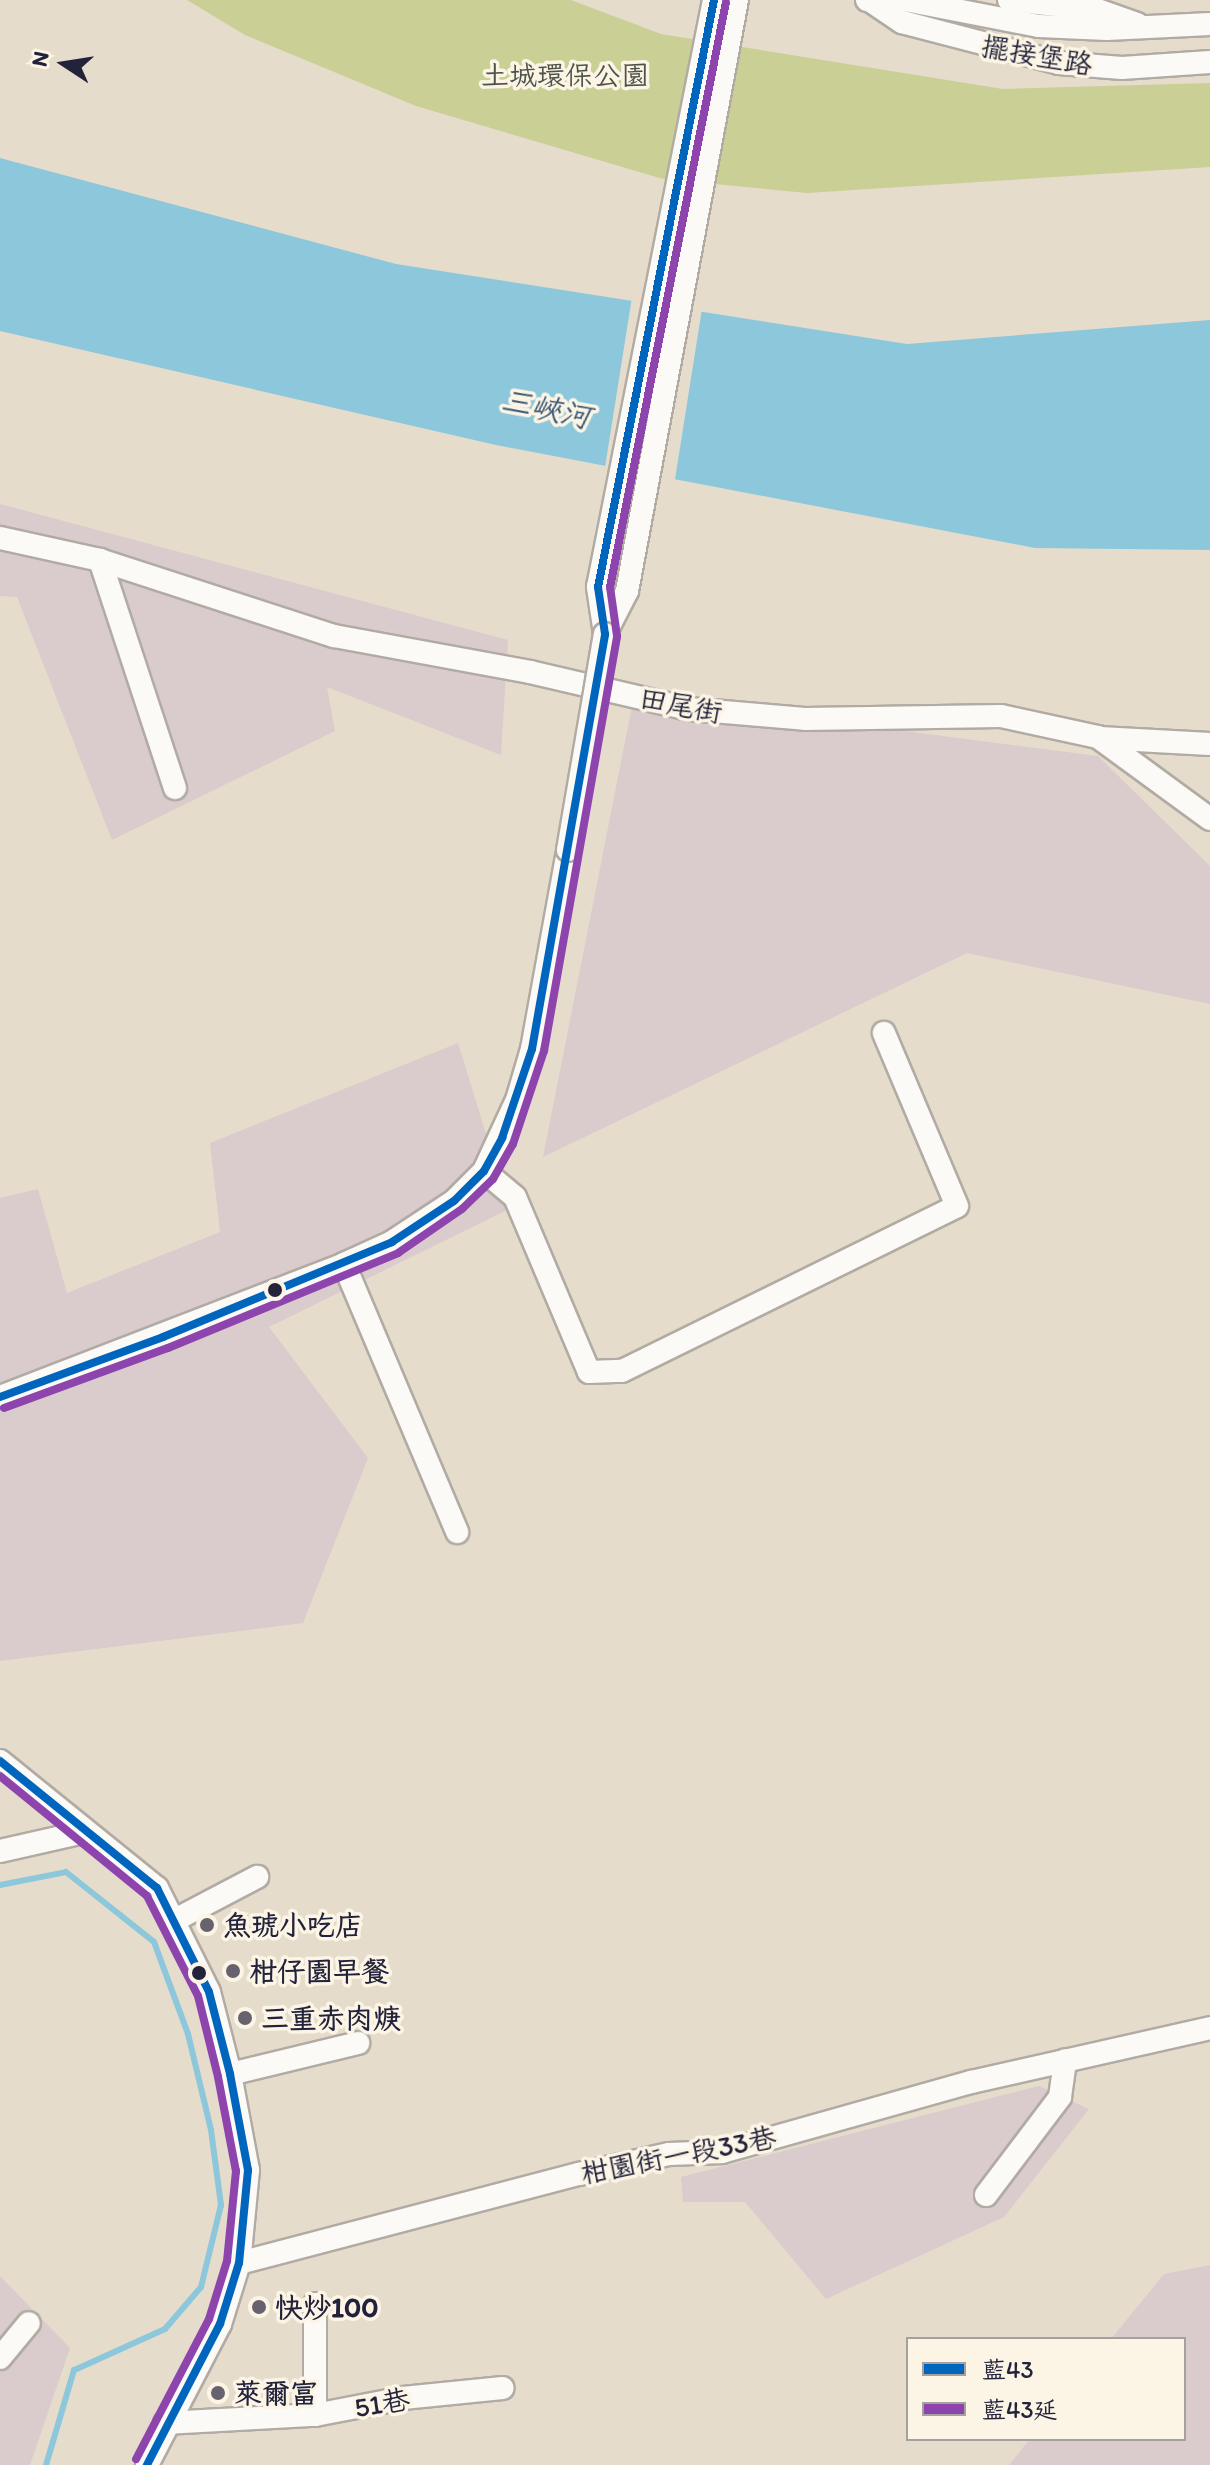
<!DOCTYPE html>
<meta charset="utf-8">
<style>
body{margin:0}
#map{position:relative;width:1210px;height:2465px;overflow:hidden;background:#e6dccc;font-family:Itim,"LXGW WenKai TC",sans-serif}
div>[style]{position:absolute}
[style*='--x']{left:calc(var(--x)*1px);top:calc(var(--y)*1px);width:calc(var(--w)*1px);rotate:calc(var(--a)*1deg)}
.industrial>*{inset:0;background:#dacbcc}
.green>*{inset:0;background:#cacf96}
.water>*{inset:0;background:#8cc7db}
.pier>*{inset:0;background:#e6dccc;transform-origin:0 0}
.stream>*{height:6px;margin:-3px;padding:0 3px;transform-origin:3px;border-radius:3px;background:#8cc7db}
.roads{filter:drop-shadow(2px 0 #b1aba3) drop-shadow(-2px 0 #b1aba3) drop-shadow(0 2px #b1aba3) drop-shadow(0 -2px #b1aba3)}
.minor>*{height:22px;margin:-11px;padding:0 11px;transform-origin:11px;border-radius:11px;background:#fbfaf7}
.bridges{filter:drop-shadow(2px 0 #b1aba3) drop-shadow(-2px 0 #b1aba3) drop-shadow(0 2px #b1aba3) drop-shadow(0 -2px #b1aba3)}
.minor-bridge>*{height:22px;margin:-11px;padding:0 11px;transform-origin:11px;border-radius:11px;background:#fbfaf7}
.bus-1>*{height:8px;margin:-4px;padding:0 4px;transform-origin:4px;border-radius:4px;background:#0065bd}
.bus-2>*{height:8px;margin:-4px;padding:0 4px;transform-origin:4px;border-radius:4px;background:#8e44ad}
.dots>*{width:22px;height:22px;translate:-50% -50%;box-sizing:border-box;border:4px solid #fcf5e5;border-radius:50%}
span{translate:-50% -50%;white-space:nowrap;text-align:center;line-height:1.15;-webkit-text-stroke:7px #fcf5e5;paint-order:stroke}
.street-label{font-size:28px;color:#22223b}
.park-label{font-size:28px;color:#4e5349}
.poi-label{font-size:28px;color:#22223b;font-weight:700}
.left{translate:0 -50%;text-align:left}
.water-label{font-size:30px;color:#395975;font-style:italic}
.legend{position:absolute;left:906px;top:2337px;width:280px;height:104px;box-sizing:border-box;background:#fcf5e5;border:2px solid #a5a1a1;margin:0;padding:10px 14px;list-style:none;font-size:24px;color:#22223b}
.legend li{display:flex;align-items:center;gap:16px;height:40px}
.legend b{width:40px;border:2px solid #a5a1a1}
.north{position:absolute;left:24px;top:24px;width:80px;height:80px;-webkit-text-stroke:6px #fcf5e5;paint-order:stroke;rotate:282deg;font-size:22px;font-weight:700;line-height:32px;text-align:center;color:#22223b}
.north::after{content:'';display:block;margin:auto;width:28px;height:36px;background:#22223b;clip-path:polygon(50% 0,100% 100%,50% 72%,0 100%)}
</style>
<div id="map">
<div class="industrial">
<div style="clip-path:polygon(0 504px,508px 640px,501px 755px,327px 687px,335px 731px,112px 840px,17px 597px,0 596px)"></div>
<div style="clip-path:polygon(634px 696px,1098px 756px,1210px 866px,1210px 1004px,967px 953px,543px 1157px)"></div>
<div style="clip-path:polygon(458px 1043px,509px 1209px,269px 1327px,368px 1458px,303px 1623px,0 1661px,0 1198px,38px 1189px,67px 1293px,220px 1232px,210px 1143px)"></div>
<div style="clip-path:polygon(1039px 2086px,1089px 2109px,1004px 2217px,826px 2299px,745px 2202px,683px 2202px,681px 2177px)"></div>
<div style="clip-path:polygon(1210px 2265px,1210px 2465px,1009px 2465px,1030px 2439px,1184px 2439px,1184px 2339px,1111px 2339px,1164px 2274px)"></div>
<div style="clip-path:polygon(0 2276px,70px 2348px,30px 2465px,0 2465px)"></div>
</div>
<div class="green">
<div style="clip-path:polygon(187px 0,571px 0,661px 34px,1003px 89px,1210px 83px,1210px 167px,807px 193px,663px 179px,416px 106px,245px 35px)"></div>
</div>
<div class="water">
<div style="clip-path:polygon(0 158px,396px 264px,907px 344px,1210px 320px,1210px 550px,1035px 548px,496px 445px,0 331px)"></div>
</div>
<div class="pier">
<div style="left:632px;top:297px;width:71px;height:175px;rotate:9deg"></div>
</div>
<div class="stream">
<div style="--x:0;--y:1885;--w:67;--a:-11.1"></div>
<div style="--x:66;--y:1872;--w:112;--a:38.5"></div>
<div style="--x:154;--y:1942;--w:98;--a:69.7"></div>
<div style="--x:188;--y:2034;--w:99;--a:76.5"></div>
<div style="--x:211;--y:2130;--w:76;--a:82.4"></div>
<div style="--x:221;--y:2205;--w:84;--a:103.7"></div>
<div style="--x:201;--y:2287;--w:55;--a:130.6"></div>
<div style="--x:165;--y:2329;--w:100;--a:155.7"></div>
<div style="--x:74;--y:2370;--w:99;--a:106.4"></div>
</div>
<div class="roads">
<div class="minor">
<div style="--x:867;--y:0;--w:38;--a:0"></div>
<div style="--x:905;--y:0;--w:136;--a:11"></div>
<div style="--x:1039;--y:26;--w:68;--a:2.5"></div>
<div style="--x:1107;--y:29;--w:103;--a:-2.8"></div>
<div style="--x:1009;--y:0;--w:86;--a:6"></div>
<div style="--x:1095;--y:9;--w:45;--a:19.7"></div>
<div style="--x:872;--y:2;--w:36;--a:34"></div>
<div style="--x:902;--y:22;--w:162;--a:14.6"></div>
<div style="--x:1059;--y:63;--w:63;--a:4.5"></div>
<div style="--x:1122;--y:68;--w:88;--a:-3.9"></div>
<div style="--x:0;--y:538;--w:102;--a:12.4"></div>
<div style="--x:100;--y:560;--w:246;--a:18"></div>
<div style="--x:334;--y:636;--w:199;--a:10.4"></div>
<div style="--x:530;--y:672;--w:163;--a:13.1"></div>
<div style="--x:689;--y:709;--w:116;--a:4.9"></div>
<div style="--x:805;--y:719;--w:196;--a:-0.9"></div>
<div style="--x:1001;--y:716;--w:99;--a:12.2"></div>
<div style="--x:1098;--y:737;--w:139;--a:36.2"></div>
<div style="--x:100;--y:560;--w:240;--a:71.8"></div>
<div style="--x:605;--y:634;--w:48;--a:-62.9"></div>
<div style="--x:627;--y:591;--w:601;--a:-79.46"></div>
<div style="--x:605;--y:634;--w:48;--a:-98.5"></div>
<div style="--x:598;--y:587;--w:598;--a:-78.82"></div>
<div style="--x:1100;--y:738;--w:110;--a:3.1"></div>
<div style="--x:484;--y:1171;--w:40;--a:40"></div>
<div style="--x:515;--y:1197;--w:190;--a:67.1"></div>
<div style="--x:589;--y:1372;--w:33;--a:-2"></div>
<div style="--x:622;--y:1371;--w:373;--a:-26.2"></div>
<div style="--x:957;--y:1206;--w:188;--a:-112.9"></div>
<div style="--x:344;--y:1264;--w:291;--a:67.1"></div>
<div style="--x:0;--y:1397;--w:369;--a:-21.1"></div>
<div style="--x:344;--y:1264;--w:53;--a:-24.6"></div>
<div style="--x:392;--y:1242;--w:74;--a:-33.5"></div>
<div style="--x:454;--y:1201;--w:42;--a:-45"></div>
<div style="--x:484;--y:1171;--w:78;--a:-65.1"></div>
<div style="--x:517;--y:1100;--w:53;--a:-73.6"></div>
<div style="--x:532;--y:1049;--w:202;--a:-79.7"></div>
<div style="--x:0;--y:1761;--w:202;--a:39"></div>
<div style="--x:157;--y:1888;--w:116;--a:63.4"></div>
<div style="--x:209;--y:1992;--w:85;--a:75.6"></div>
<div style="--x:230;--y:2074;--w:98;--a:79.4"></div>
<div style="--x:248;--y:2170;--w:93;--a:95.5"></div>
<div style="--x:239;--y:2263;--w:64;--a:107.3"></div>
<div style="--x:220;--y:2324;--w:159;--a:117.4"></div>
<div style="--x:0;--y:1851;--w:86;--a:-12.7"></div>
<div style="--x:175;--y:1920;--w:93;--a:-27.7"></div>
<div style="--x:230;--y:2074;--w:132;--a:-13.6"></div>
<div style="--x:986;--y:2195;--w:123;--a:-52.9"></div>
<div style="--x:1060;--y:2097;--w:37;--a:-82"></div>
<div style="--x:239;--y:2263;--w:351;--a:-14.7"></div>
<div style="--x:579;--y:2174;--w:92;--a:-12.5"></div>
<div style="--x:669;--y:2154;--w:53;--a:-2.2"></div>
<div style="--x:722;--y:2152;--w:259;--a:-15.7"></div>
<div style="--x:971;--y:2082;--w:245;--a:-12.7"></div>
<div style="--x:0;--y:2358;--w:45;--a:-50.4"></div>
<div style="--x:315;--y:2415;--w:111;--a:-90"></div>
<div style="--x:165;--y:2423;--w:150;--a:-3.1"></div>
<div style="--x:315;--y:2415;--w:90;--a:-10.9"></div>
<div style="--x:403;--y:2398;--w:100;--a:-5.7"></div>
</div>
</div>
<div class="bridges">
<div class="minor-bridge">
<div style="--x:568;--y:850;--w:219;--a:-80.3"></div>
</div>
</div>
<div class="bus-1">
<div style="--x:0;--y:1397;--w:174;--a:-20.2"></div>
<div style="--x:163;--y:1337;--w:248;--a:-22.5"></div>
<div style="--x:392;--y:1242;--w:74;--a:-33.5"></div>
<div style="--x:454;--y:1201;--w:42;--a:-45"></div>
<div style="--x:484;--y:1171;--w:38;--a:-61"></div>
<div style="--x:502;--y:1138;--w:94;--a:-71.4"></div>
<div style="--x:532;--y:1049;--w:421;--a:-80"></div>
<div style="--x:605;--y:634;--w:48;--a:-98.5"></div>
<div style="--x:598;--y:587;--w:598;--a:-78.82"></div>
<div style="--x:0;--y:1761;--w:202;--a:39"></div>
<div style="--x:157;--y:1888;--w:116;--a:63.4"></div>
<div style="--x:209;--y:1992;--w:85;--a:75.6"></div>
<div style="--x:230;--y:2074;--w:98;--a:79.4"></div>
<div style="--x:248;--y:2170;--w:93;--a:95.5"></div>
<div style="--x:239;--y:2263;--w:64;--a:107.3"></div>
<div style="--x:220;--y:2324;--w:159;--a:117.4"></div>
</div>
<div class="bus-2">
<div style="--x:4;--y:1408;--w:175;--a:-20.1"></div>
<div style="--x:168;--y:1348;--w:249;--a:-22.4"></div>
<div style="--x:398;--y:1253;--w:78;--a:-34.5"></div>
<div style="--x:462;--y:1209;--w:43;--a:-44.1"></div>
<div style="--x:493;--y:1179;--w:40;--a:-60.3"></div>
<div style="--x:513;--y:1144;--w:98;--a:-71.6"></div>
<div style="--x:544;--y:1051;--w:421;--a:-80"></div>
<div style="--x:617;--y:636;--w:49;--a:-98.1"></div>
<div style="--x:610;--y:587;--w:596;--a:-78.78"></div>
<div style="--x:0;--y:1776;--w:190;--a:39.2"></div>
<div style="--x:147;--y:1896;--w:112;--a:63"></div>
<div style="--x:198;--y:1996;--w:83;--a:76.1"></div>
<div style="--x:218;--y:2077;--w:96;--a:79.2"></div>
<div style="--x:236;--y:2171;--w:90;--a:95.7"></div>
<div style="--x:227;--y:2261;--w:61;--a:107.2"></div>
<div style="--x:209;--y:2319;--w:158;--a:117.5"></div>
</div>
<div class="dots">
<div style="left:275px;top:1290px;background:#22223b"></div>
<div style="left:207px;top:1925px;background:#67636e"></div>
<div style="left:233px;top:1971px;background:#67636e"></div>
<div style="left:199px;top:1973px;background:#22223b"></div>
<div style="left:245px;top:2018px;background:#67636e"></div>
<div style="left:259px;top:2307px;background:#67636e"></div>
<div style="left:218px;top:2393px;background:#67636e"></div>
</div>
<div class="street-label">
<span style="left:1037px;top:55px;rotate:10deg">擺接堡路</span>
<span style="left:681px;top:705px;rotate:11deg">田尾街</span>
<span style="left:678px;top:2155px;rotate:-11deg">柑園街一段33巷</span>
<span style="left:382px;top:2403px;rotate:-10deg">51巷</span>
</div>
<div class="park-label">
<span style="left:565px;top:75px">土城環保公園</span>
</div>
<div class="poi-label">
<span class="left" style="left:223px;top:1925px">魚琥小吃店</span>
<span class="left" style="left:249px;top:1971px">柑仔園早餐</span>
<span class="left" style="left:261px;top:2018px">三重赤肉焿</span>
<span class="left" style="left:275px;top:2307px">快炒100</span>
<span class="left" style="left:234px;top:2393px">萊爾富</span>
</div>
<div class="water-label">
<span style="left:546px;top:409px;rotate:12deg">三峽河</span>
</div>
<ul class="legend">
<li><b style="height:10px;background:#0065bd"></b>藍43</li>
<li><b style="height:10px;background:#8e44ad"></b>藍43延</li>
</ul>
<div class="north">N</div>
</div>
